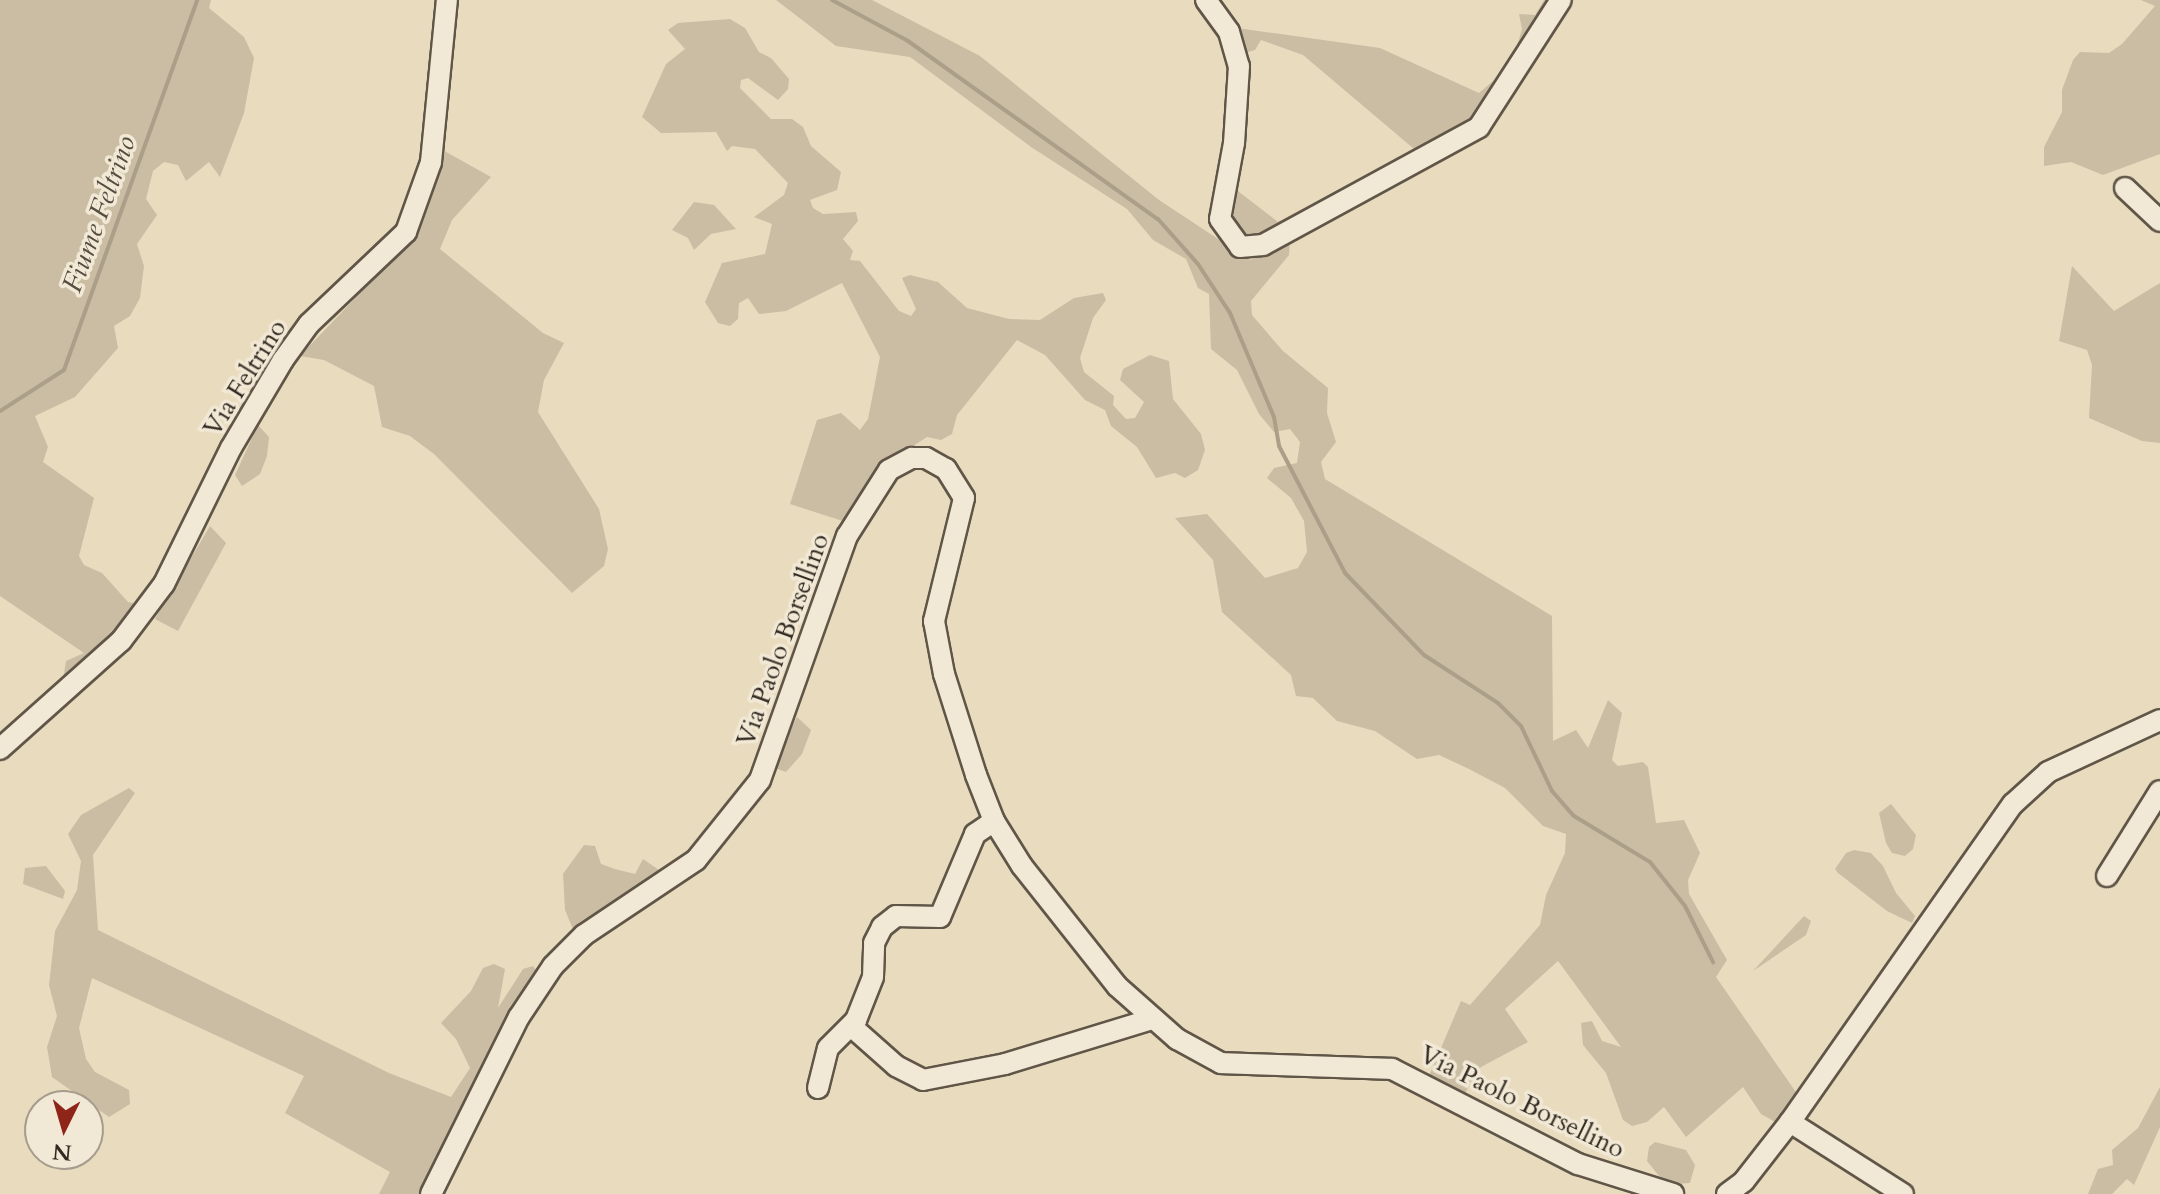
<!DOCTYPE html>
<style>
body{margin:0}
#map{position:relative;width:2160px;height:1194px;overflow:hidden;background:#e9dbbe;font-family:Cardo,serif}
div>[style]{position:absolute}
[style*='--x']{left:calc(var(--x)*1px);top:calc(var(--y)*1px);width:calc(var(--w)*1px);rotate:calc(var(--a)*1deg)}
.green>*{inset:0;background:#cabda3}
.stream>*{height:4px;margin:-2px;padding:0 2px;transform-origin:2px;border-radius:2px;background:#ab9f89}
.roads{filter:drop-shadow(2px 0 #605648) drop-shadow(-2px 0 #605648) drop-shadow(0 2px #605648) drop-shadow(0 -2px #605648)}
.minor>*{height:20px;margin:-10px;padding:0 10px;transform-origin:10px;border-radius:10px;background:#f1e8d5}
span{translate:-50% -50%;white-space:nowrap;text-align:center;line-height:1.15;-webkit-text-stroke:7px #f1e8d5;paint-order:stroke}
.street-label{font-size:26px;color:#322a21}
.water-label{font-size:28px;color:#564d40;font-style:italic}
.north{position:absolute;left:24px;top:1090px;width:80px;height:80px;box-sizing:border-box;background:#f1e8d5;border:2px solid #a59c8d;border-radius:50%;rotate:185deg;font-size:22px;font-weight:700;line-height:32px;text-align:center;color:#322a21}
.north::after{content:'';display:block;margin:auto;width:28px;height:36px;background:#8f2418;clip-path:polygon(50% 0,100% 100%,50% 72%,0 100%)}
</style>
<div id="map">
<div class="green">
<div style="clip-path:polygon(0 0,211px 0,209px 8px,244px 37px,254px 58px,244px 113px,220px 177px,209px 162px,186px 181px,178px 165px,164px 162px,153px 171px,146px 199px,157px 215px,137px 244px,144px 266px,140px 298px,130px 316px,114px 326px,118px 348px,75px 397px,35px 416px,48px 447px,43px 462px,94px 498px,79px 556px,84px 565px,102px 573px,128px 602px,144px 605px,120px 640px,63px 680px,66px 661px,84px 653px,0 596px)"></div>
<div style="clip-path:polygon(776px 0,872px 0,980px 56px,1159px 200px,1250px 260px,1290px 240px,1289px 255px,1251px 301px,1252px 315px,1283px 351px,1328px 388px,1327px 413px,1336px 442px,1321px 462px,1325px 479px,1552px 616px,1553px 741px,1576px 730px,1588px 748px,1608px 700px,1622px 713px,1612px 760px,1618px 766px,1643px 762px,1648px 767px,1656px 823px,1684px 820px,1700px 853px,1688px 880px,1689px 894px,1727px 960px,1716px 977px,1800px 1098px,1782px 1126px,1761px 1114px,1743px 1087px,1686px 1137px,1664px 1107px,1647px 1122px,1632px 1126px,1623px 1120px,1606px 1073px,1583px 1045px,1581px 1023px,1592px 1021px,1602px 1041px,1621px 1047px,1558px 961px,1505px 1009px,1528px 1042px,1481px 1067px,1464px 1095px,1429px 1076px,1461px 1001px,1470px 1005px,1540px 925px,1546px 895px,1565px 853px,1566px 834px,1543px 826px,1505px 788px,1469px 769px,1439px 755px,1417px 759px,1375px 731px,1337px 721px,1313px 698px,1296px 696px,1291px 675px,1222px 612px,1213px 560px,1175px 518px,1207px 514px,1265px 578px,1298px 568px,1307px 552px,1304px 521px,1291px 498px,1267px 478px,1274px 468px,1297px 463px,1300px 442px,1290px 429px,1274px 432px,1259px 414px,1237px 370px,1211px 349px,1209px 294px,1198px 288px,1186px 259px,1153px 240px,1127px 209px,1031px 147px,910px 57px,836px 46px)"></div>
<div style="clip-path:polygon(1544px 0,1553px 0,1474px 123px,1420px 154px,1303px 55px,1261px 40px,1255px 50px,1241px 54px,1237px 28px,1380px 48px,1479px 93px,1499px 76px,1517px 46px,1522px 29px,1519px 14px,1535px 15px)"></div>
<div style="clip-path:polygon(2141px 0,2160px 0,2160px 154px,2103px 175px,2071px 162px,2044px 166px,2044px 147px,2062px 112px,2062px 90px,2073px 60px,2080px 52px,2109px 53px,2122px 44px,2155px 6px)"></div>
<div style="clip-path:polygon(730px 19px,745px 28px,759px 52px,771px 58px,789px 79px,788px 89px,778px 100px,748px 78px,741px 80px,740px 88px,771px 119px,792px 119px,803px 127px,811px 146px,841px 172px,837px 190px,810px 200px,813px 208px,823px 214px,856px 212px,858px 221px,843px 239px,853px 251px,850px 260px,860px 261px,899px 311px,911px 316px,916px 309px,902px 278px,910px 275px,938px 282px,967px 308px,1009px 319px,1040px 320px,1074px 298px,1103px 293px,1106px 300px,1093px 318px,1080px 358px,1084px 372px,1114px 396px,1113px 405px,1126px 419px,1135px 418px,1144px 402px,1120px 380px,1123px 369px,1150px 355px,1169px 361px,1173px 399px,1201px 434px,1205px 450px,1198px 470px,1185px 478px,1175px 473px,1156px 478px,1137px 447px,1111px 426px,1105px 410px,1085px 400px,1045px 355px,1017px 340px,957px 415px,952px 434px,941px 440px,927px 437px,899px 455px,849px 523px,790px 504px,817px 420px,841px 413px,860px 430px,868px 419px,880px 357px,842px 283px,786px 311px,759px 314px,748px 298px,739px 303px,738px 319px,730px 326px,718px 323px,705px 302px,722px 263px,765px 254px,772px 224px,754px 217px,784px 195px,788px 183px,755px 149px,732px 146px,727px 151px,716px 132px,661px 133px,642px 117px,666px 64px,685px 49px,668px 30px,678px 23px)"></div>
<div style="clip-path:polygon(439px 148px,491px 177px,452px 220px,440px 249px,543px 333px,564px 343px,544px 380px,538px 412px,599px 509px,608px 549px,604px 566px,572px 593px,434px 454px,410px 436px,382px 427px,374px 386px,324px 360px,300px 356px,401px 250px)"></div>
<div style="clip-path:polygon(1373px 171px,1378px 176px,1275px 233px,1246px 238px,1234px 227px,1234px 188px,1278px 222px)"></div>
<div style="clip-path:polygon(694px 202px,714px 205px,736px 229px,711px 234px,694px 250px,688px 238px,672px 230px)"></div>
<div style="clip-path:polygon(2072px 266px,2114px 311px,2160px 283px,2160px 443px,2142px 441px,2089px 418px,2092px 365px,2087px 350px,2059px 341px)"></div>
<div style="clip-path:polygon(258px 425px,269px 437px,267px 456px,260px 474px,242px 486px,235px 475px)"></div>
<div style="clip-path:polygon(210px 526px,226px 543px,178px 631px,155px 619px)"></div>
<div style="clip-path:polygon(797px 717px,811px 730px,802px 754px,786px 772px,772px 767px)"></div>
<div style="clip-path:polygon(129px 788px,135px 793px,93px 855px,98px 930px,389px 1073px,451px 1097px,470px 1068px,456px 1039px,441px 1023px,471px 991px,483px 968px,494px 964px,505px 969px,498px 1008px,523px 969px,533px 966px,537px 972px,423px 1194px,379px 1194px,390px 1172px,285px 1113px,304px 1076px,92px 978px,79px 1028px,86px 1059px,95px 1072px,129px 1090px,130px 1104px,109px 1117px,52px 1077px,47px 1047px,57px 1016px,49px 985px,55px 931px,77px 890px,81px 861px,68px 834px,81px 815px)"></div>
<div style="clip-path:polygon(1891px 804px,1916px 835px,1913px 849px,1905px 856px,1892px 853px,1886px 843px,1879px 813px)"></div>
<div style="clip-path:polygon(584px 845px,595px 846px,601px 864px,615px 869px,635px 874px,643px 859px,659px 870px,575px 934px,565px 910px,563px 874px)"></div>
<div style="clip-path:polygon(1854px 850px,1871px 853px,1883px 866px,1896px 893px,1915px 916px,1912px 923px,1887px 911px,1838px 873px,1835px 869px,1846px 853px)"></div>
<div style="clip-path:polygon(46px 866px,65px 891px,63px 899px,23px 884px,25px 868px)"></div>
<div style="clip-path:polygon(1804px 916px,1811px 921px,1806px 935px,1753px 971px)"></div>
<div style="clip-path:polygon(2160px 1087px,2160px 1127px,2134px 1185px,2127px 1179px,2112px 1194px,2088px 1194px,2098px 1169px,2113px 1165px,2112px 1150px,2138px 1128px)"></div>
<div style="clip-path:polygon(1655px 1142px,1686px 1150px,1695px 1165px,1690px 1183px,1675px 1184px,1659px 1176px,1647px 1161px,1649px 1147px)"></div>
</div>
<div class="stream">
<div style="--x:832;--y:0;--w:86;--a:28.3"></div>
<div style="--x:908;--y:41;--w:307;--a:35.5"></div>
<div style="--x:1158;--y:219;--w:60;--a:48.4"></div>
<div style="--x:1198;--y:264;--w:59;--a:56.9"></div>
<div style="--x:1230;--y:313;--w:113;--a:67.1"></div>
<div style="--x:1274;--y:417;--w:29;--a:80"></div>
<div style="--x:1279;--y:446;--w:143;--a:62.5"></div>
<div style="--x:1345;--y:573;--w:114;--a:46.1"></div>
<div style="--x:1424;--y:655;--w:88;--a:33"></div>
<div style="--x:1498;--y:703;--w:33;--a:45"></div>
<div style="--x:1521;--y:726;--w:72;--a:64.5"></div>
<div style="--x:1552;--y:791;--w:33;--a:49"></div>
<div style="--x:1574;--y:816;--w:89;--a:31.2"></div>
<div style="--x:1650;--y:862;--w:56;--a:51.5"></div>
<div style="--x:1685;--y:906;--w:63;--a:63.4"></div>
<div style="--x:0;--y:411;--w:76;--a:-32.6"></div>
<div style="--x:64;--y:370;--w:393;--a:-70.2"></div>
</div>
<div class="roads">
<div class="minor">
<div style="--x:1206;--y:0;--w:39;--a:54"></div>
<div style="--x:1229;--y:32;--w:35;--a:74"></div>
<div style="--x:1239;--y:66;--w:77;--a:93.7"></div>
<div style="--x:1234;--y:143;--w:77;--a:100.4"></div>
<div style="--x:1220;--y:219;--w:34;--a:54"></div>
<div style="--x:1240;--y:247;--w:23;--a:-5"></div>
<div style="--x:1263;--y:245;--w:246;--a:-28.6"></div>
<div style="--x:1479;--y:127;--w:151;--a:-57.2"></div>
<div style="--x:2125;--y:188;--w:48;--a:43.3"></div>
<div style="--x:0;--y:749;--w:162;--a:-41.8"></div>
<div style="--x:121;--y:641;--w:71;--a:-53"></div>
<div style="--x:164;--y:584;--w:152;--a:-63.8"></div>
<div style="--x:231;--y:448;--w:102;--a:-59.4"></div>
<div style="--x:283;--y:360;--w:44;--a:-54.2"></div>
<div style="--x:309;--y:324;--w:134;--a:-43.5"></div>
<div style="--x:406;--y:232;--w:74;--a:-70.3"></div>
<div style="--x:431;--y:162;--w:163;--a:-84.4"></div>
<div style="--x:2107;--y:876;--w:100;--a:-58.1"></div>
<div style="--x:851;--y:1026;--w:60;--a:41.6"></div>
<div style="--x:896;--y:1066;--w:30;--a:27"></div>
<div style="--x:923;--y:1080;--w:84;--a:-11"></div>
<div style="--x:1005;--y:1064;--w:154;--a:-17"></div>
<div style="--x:818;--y:1088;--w:41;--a:-76"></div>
<div style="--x:828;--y:1048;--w:40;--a:-45"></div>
<div style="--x:856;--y:1020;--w:46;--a:-68.4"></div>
<div style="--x:873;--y:977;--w:34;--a:-88"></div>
<div style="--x:874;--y:943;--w:18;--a:-63"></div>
<div style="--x:882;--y:927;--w:18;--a:-38"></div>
<div style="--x:896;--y:916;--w:44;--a:1.3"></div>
<div style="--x:940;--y:917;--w:90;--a:-67.1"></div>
<div style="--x:975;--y:834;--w:23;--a:-34"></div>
<div style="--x:1790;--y:1122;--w:134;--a:32.5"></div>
<div style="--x:431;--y:1194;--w:198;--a:-63.6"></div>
<div style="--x:519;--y:1017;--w:61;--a:-56.3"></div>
<div style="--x:553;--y:966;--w:44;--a:-45"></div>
<div style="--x:584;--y:935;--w:135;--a:-33.8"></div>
<div style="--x:696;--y:860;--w:102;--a:-51.3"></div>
<div style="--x:760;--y:780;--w:259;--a:-70.4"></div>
<div style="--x:847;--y:536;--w:78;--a:-57.5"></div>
<div style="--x:889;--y:470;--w:26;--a:-28"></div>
<div style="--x:912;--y:458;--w:14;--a:0"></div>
<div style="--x:926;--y:458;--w:23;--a:29"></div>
<div style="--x:946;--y:469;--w:34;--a:58"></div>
<div style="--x:964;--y:498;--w:127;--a:103.7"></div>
<div style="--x:934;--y:621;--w:54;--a:79.3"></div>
<div style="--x:944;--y:674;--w:106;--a:72.4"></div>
<div style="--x:976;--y:775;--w:49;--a:68.6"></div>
<div style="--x:994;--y:821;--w:53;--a:58.1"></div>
<div style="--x:1022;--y:866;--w:153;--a:51.6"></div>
<div style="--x:1117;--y:986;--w:80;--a:41.5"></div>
<div style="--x:1177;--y:1039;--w:50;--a:28.6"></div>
<div style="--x:1221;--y:1063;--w:171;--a:2"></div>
<div style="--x:1392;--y:1069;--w:209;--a:27.1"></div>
<div style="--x:1578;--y:1164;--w:100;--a:17.5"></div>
<div style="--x:1727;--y:1194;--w:21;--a:-37"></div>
<div style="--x:1744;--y:1181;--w:75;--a:-52.1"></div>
<div style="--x:1790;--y:1122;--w:388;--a:-55"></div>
<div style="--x:2013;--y:804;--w:47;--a:-42.4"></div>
<div style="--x:2048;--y:772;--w:123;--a:-24.9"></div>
</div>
</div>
<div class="street-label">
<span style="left:245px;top:378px;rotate:-58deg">Via Feltrino</span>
<span style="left:783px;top:640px;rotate:-70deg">Via Paolo Borsellino</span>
<span style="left:1522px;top:1102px;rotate:26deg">Via Paolo Borsellino</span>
</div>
<div class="water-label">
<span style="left:99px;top:214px;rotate:-70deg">Fiume Feltrino</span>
</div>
<div class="north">N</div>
</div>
